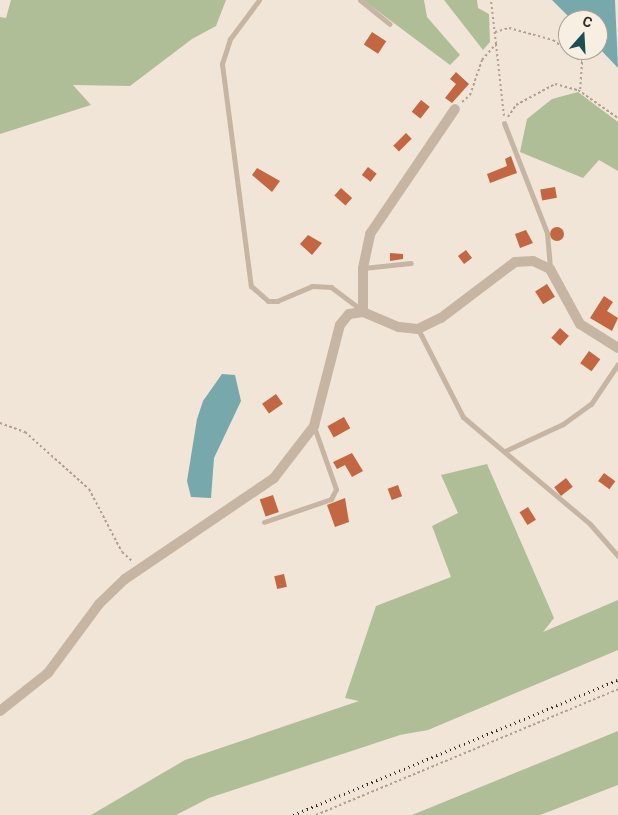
<!DOCTYPE html>
<meta charset="utf-8">
<style>
body{margin:0}
#map{position:relative;width:618px;height:815px;overflow:hidden;background:#f0e5d7;font-family:Roboto,sans-serif}
div>[style]{position:absolute}
[style*='--x']{left:calc(var(--x)*1px);top:calc(var(--y)*1px);width:calc(var(--w)*1px);rotate:calc(var(--a)*1deg)}
.green>*{inset:0;background:#b0be98}
.water>*{inset:0;background:#77a8ac}
.building>*{inset:0;background:#c36642;transform-origin:0 0}
.round{border-radius:50%}
.path>*{height:2px;margin-top:-1px;transform-origin:0;background:repeating-linear-gradient(90deg,#b39f8e 0 2.5px,transparent 0 5px)}
.service>*{height:5px;margin:-2.5px;padding:0 2.5px;transform-origin:2.5px;border-radius:2.5px;background:#c7b5a4}
.minor>*{height:10px;margin:-5px;padding:0 5px;transform-origin:5px;border-radius:5px;background:#c7b5a4}
.rail>*{height:2.5px;margin-top:-1.25px;transform-origin:0;background:repeating-linear-gradient(90deg,#332a25 0 1px,transparent 0 5px)}
span{translate:-50% -50%;white-space:nowrap;text-align:center;line-height:1.15;-webkit-text-stroke:4px #f8efe3;paint-order:stroke}
.north{position:absolute;left:558px;top:10px;width:50px;height:50px;box-sizing:border-box;background:#f8efe3;border:1px solid #a9a097;border-radius:50%;rotate:19deg;font-size:14px;font-weight:700;line-height:20px;text-align:center;color:#332a25}
.north::after{content:'';display:block;margin:auto;width:18px;height:22px;background:#1c4d53;clip-path:polygon(50% 0,100% 100%,50% 72%,0 100%)}
</style>
<div id="map">
<div class="green">
<div style="clip-path:polygon(11px 0,226px 0,216px 26px,192px 39px,130px 86px,73px 85px,91px 105px,0 134px,0 17px,6px 18px)"></div>
<div style="clip-path:polygon(363px 0,424px 0,427px 17px,460px 55px,450px 65px)"></div>
<div style="clip-path:polygon(444px 0,477px 0,478px 8px,489px 14px,490px 42px,483px 50px)"></div>
<div style="clip-path:polygon(578px 92px,618px 122px,618px 171px,599px 160px,583px 178px,520px 152px,527px 119px,552px 99px)"></div>
<div style="clip-path:polygon(487px 464px,554px 618px,543px 632px,618px 600px,618px 650px,428px 730px,400px 735px,209px 798px,176px 815px,91px 815px,185px 760px,359px 701px,345px 698px,376px 606px,451px 577px,432px 526px,458px 513px,441px 475px)"></div>
<div style="clip-path:polygon(618px 731px,618px 785px,540px 815px,412px 815px)"></div>
</div>
<div class="water">
<div style="clip-path:polygon(552px 0,615px 0,618px 68px,598px 47px,598px 20px,572px 20px)"></div>
<div style="clip-path:polygon(222px 374px,235px 375px,241px 401px,214px 458px,211px 498px,191px 497px,187px 481px,197px 419px,203px 401px)"></div>
</div>
<div class="building">
<div style="left:372px;top:32px;width:17px;height:15px;rotate:33deg"></div>
<div style="clip-path:polygon(456px 72px,469px 84px,452px 103px,445px 98px,456px 84px,450px 79px)"></div>
<div style="left:421px;top:100px;width:11px;height:15px;rotate:38deg"></div>
<div style="left:406px;top:133px;width:8px;height:18px;rotate:45deg"></div>
<div style="clip-path:polygon(511px 156px,517px 173px,490px 183px,487px 174px,507px 166px,505px 159px)"></div>
<div style="left:368px;top:167px;width:11px;height:10px;rotate:38deg"></div>
<div style="clip-path:polygon(257px 168px,280px 181px,272px 192px,252px 175px)"></div>
<div style="left:555px;top:187px;width:11px;height:15px;rotate:80deg"></div>
<div style="left:341px;top:188px;width:15px;height:10px;rotate:42deg"></div>
<div class="round" style="left:550px;top:227px;width:14px;height:14px"></div>
<div style="clip-path:polygon(526px 230px,533px 243px,520px 248px,515px 234px)"></div>
<div style="clip-path:polygon(308px 235px,322px 243px,312px 255px,300px 244px)"></div>
<div style="left:466px;top:250px;width:10px;height:10px;rotate:53deg"></div>
<div style="clip-path:polygon(390px 253px,403px 254px,403px 259px,390px 261px)"></div>
<div style="left:547px;top:284px;width:15px;height:14px;rotate:58deg"></div>
<div style="clip-path:polygon(604px 296px,613px 302px,607px 311px,618px 318px,612px 331px,590px 318px)"></div>
<div style="left:560px;top:328px;width:12px;height:13px;rotate:42deg"></div>
<div style="left:589px;top:351px;width:14px;height:15px;rotate:36deg"></div>
<div style="left:276px;top:394px;width:12px;height:17px;rotate:55deg"></div>
<div style="left:344px;top:417px;width:13px;height:19px;rotate:61deg"></div>
<div style="clip-path:polygon(352px 453px,363px 471px,352px 477px,345px 465px,337px 469px,333px 462px)"></div>
<div style="left:604px;top:473px;width:14px;height:10px;rotate:36deg"></div>
<div style="left:566px;top:478px;width:11px;height:15px;rotate:52deg"></div>
<div style="left:398px;top:485px;width:12px;height:11px;rotate:70deg"></div>
<div style="left:273px;top:495px;width:18px;height:14px;rotate:71deg"></div>
<div style="clip-path:polygon(345px 498px,349px 522px,335px 527px,327px 505px)"></div>
<div style="left:528px;top:507px;width:15px;height:10px;rotate:58deg"></div>
<div style="left:284px;top:574px;width:13px;height:10px;rotate:77deg"></div>
</div>
<div class="path">
<div style="--x:495;--y:32;--w:15;--a:-16"></div>
<div style="--x:509;--y:28;--w:46;--a:15.3"></div>
<div style="--x:553;--y:40;--w:36;--a:37"></div>
<div style="--x:582;--y:62;--w:30;--a:94"></div>
<div style="--x:496;--y:44;--w:72;--a:83.7"></div>
<div style="--x:462;--y:102;--w:11;--a:-41"></div>
<div style="--x:470;--y:95;--w:37;--a:-71"></div>
<div style="--x:482;--y:60;--w:21;--a:-49"></div>
<div style="--x:496;--y:44;--w:44;--a:-96.5"></div>
<div style="--x:508;--y:117;--w:14;--a:-56"></div>
<div style="--x:516;--y:105;--w:44;--a:-28.3"></div>
<div style="--x:555;--y:84;--w:24;--a:15"></div>
<div style="--x:578;--y:90;--w:49;--a:35"></div>
<div style="--x:0;--y:423;--w:27;--a:20"></div>
<div style="--x:25;--y:432;--w:86;--a:41.7"></div>
<div style="--x:89;--y:489;--w:71;--a:62.4"></div>
<div style="--x:122;--y:552;--w:15;--a:42"></div>
<div style="--x:316;--y:815;--w:327;--a:-22.6"></div>
</div>
<div class="service">
<div style="--x:259;--y:0;--w:49;--a:126.6"></div>
<div style="--x:230;--y:39;--w:26;--a:108"></div>
<div style="--x:222;--y:64;--w:224;--a:82.6"></div>
<div style="--x:251;--y:286;--w:23;--a:41"></div>
<div style="--x:268;--y:301;--w:9;--a:0"></div>
<div style="--x:277;--y:301;--w:38;--a:-23"></div>
<div style="--x:312;--y:286;--w:19;--a:3"></div>
<div style="--x:331;--y:287;--w:39;--a:37"></div>
<div style="--x:360;--y:0;--w:38;--a:39"></div>
<div style="--x:504;--y:123;--w:118;--a:68.6"></div>
<div style="--x:547;--y:233;--w:35;--a:85"></div>
<div style="--x:363;--y:268;--w:48;--a:-5.9"></div>
<div style="--x:418;--y:329;--w:99;--a:62.9"></div>
<div style="--x:463;--y:417;--w:166;--a:40.1"></div>
<div style="--x:590;--y:524;--w:43;--a:48.8"></div>
<div style="--x:505;--y:451;--w:64;--a:-25"></div>
<div style="--x:563;--y:424;--w:34;--a:-36"></div>
<div style="--x:591;--y:404;--w:48;--a:-56"></div>
<div style="--x:264;--y:522;--w:71;--a:-18.9"></div>
<div style="--x:331;--y:499;--w:11;--a:-63"></div>
<div style="--x:336;--y:489;--w:66;--a:-109.5"></div>
</div>
<div class="minor">
<div style="--x:363;--y:312;--w:39;--a:23"></div>
<div style="--x:399;--y:327;--w:19;--a:6"></div>
<div style="--x:418;--y:329;--w:25;--a:-26"></div>
<div style="--x:441;--y:318;--w:93;--a:-37.1"></div>
<div style="--x:515;--y:262;--w:18;--a:-3"></div>
<div style="--x:533;--y:261;--w:19;--a:25"></div>
<div style="--x:550;--y:269;--w:63;--a:61.4"></div>
<div style="--x:580;--y:324;--w:45;--a:32.3"></div>
<div style="--x:0;--y:711;--w:61;--a:-38.4"></div>
<div style="--x:48;--y:673;--w:86;--a:-53.5"></div>
<div style="--x:99;--y:604;--w:36;--a:-44"></div>
<div style="--x:125;--y:579;--w:180;--a:-34.1"></div>
<div style="--x:274;--y:478;--w:66;--a:-52.4"></div>
<div style="--x:314;--y:426;--w:104;--a:-75.6"></div>
<div style="--x:340;--y:325;--w:14;--a:-51"></div>
<div style="--x:349;--y:314;--w:14;--a:-8"></div>
<div style="--x:363;--y:312;--w:44;--a:-90"></div>
<div style="--x:363;--y:268;--w:35;--a:-78"></div>
<div style="--x:370;--y:234;--w:151;--a:-55.8"></div>
</div>
<div class="rail">
<div style="--x:293;--y:815;--w:352;--a:-22.6"></div>
</div>
<div class="north">С</div>
</div>
